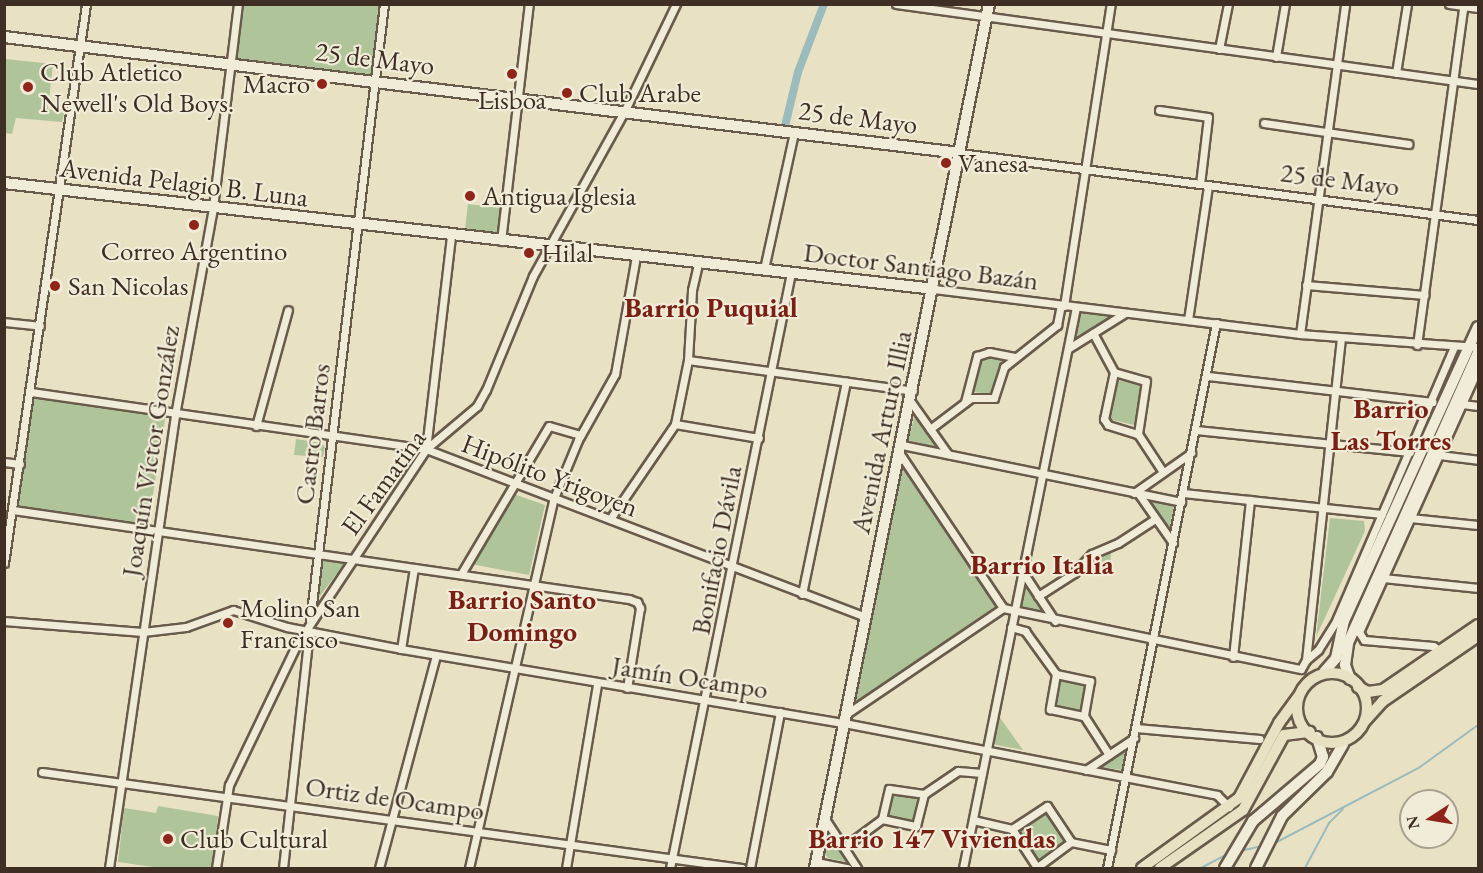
<!DOCTYPE html>
<meta charset="utf-8">
<style>
body{margin:0}
#map{position:relative;width:1483px;height:873px;overflow:hidden;background:#e9e1c3;font-family:"EB Garamond",serif}
div>[style]{position:absolute}
[style*='--x']{left:calc(var(--x)*1px);top:calc(var(--y)*1px);width:calc(var(--w)*1px);rotate:calc(var(--a)*1deg)}
.green>*{inset:0;background:#b0c499;transform-origin:0 0}
.stream>*{height:2px;margin:-1px;padding:0 1px;transform-origin:1px;border-radius:1px;background:#9bbbbd}
.canal>*{height:8px;margin:-4px;padding:0 4px;transform-origin:4px;border-radius:4px;background:#9bbbbd}
.roads{filter:drop-shadow(2px 0 #695b4b) drop-shadow(-2px 0 #695b4b) drop-shadow(0 2px #695b4b) drop-shadow(0 -2px #695b4b)}
.street>*{height:7px;margin:-3.5px;padding:0 3.5px;transform-origin:3.5px;border-radius:3.5px;background:#f1ecd8}
.secondary>*{height:10px;margin:-5px;padding:0 5px;transform-origin:5px;border-radius:5px;background:#f1ecd8}
.primary>*{height:10px;margin:-5px;padding:0 5px;transform-origin:5px;border-radius:5px;background:#e9e1c3}
.primary>.ring{margin:-5px;padding:0;box-sizing:content-box;background:none;border:10px solid #e9e1c3;border-radius:50%}
.dots>*{width:16px;height:16px;translate:-50% -50%;box-sizing:border-box;border:3px solid #f1ecd8;border-radius:50%}
span{translate:-50% -50%;white-space:nowrap;text-align:center;line-height:1.15;-webkit-text-stroke:4.5px #f1ecd8;paint-order:stroke}
.street-label{font-size:27px;color:#3e2e23}
.poi-label{font-size:27px;color:#3e2e23}
.left{translate:0 -50%;text-align:left}
.right{translate:-100% -50%;text-align:right}
.neighbourhood-label{font-size:28px;color:#7a1f14;font-weight:700}
.frame{position:absolute;inset:0;border:6px solid #3e2e23;pointer-events:none}
.north{position:absolute;left:1399px;top:789px;width:60px;height:60px;box-sizing:border-box;background:#f1ecd8;border:2px solid #a9a090;border-radius:50%;rotate:258deg;font-size:16px;font-weight:700;line-height:24px;text-align:center;color:#3e2e23}
.north::after{content:'';display:block;margin:auto;width:21px;height:27px;background:#8f2418;clip-path:polygon(50% 0,100% 100%,50% 72%,0 100%)}
</style>
<div id="map">
<div class="green">
<div style="clip-path:polygon(242px 5px,380px 5px,372px 75px,236px 60px)"></div>
<div style="clip-path:polygon(5px 59px,53px 64px,48px 109px,64px 113px,62px 122px,16px 118px,12px 134px,5px 133px)"></div>
<div style="left:468px;top:204px;width:33px;height:29px;rotate:7deg"></div>
<div style="clip-path:polygon(1085px 311px,1112px 317px,1079px 337px,1076px 334px,1080px 314px)"></div>
<div style="clip-path:polygon(989px 357px,1002px 359px,990px 394px,973px 392px,979px 362px)"></div>
<div style="left:1117px;top:380px;width:28px;height:40px;rotate:13deg"></div>
<div style="left:33px;top:396px;width:134px;height:113px;rotate:9deg"></div>
<div style="clip-path:polygon(915px 415px,936px 447px,908px 440px)"></div>
<div style="clip-path:polygon(296px 439px,321px 443px,325px 447px,323px 457px,294px 455px)"></div>
<div style="clip-path:polygon(902px 468px,996px 606px,855px 703px)"></div>
<div style="clip-path:polygon(511px 493px,545px 505px,529px 575px,471px 564px)"></div>
<div style="clip-path:polygon(1150px 500px,1174px 506px,1169px 530px)"></div>
<div style="clip-path:polygon(1330px 518px,1364px 521px,1365px 531px,1316px 637px)"></div>
<div style="clip-path:polygon(1106px 552px,1111px 552px,1110px 572px,1085px 569px)"></div>
<div style="clip-path:polygon(323px 557px,345px 562px,318px 599px)"></div>
<div style="clip-path:polygon(1026px 585px,1044px 614px,1021px 609px)"></div>
<div style="left:1059px;top:678px;width:29px;height:29px;rotate:12deg"></div>
<div style="clip-path:polygon(998px 715px,1023px 750px,996px 745px,992px 738px)"></div>
<div style="clip-path:polygon(1130px 745px,1124px 770px,1096px 767px)"></div>
<div style="left:892px;top:792px;width:26px;height:25px;rotate:11deg"></div>
<div style="clip-path:polygon(158px 806px,218px 816px,213px 868px,160px 868px,118px 862px,124px 808px,156px 813px)"></div>
<div style="left:1047px;top:811px;width:36px;height:37px;rotate:56deg"></div>
<div style="clip-path:polygon(828px 831px,851px 863px,828px 858px,823px 852px)"></div>
</div>
<div class="stream">
<div style="--x:1273;--y:844;--w:166;--a:-27.6"></div>
<div style="--x:1420;--y:767;--w:72;--a:-35.9"></div>
<div style="--x:1240;--y:851;--w:18;--a:-13"></div>
<div style="--x:1201;--y:868;--w:27;--a:-28"></div>
<div style="--x:1305;--y:868;--w:51;--a:-61.9"></div>
<div style="--x:1329;--y:823;--w:20;--a:-45"></div>
</div>
<div class="canal">
<div style="--x:784;--y:130;--w:60;--a:-76.4"></div>
<div style="--x:798;--y:72;--w:73;--a:-69.1"></div>
</div>
<div class="roads">
<div class="street">
<div style="--x:896;--y:4;--w:587;--a:7.83"></div>
<div style="--x:1449;--y:4;--w:29;--a:8"></div>
<div style="--x:1219;--y:49;--w:46;--a:-78.7"></div>
<div style="--x:1276;--y:57;--w:54;--a:-80.4"></div>
<div style="--x:1396;--y:73;--w:70;--a:-80.9"></div>
<div style="--x:1159;--y:110;--w:49;--a:8.1"></div>
<div style="--x:1208;--y:117;--w:67;--a:96.8"></div>
<div style="--x:1264;--y:123;--w:146;--a:8.3"></div>
<div style="--x:960;--y:153;--w:522;--a:7.37"></div>
<div style="--x:501;--y:241;--w:239;--a:-83.3"></div>
<div style="--x:764;--y:269;--w:140;--a:-77.6"></div>
<div style="--x:1306;--y:285;--w:119;--a:4.8"></div>
<div style="--x:934;--y:289;--w:369;--a:7"></div>
<div style="--x:1300;--y:334;--w:178;--a:4.2"></div>
<div style="--x:1064;--y:306;--w:306;--a:-81.2"></div>
<div style="--x:1188;--y:320;--w:135;--a:-81.5"></div>
<div style="--x:4;--y:322;--w:36;--a:6"></div>
<div style="--x:1093;--y:333;--w:44;--a:61.7"></div>
<div style="--x:1114;--y:372;--w:48;--a:102"></div>
<div style="--x:1104;--y:419;--w:7;--a:56"></div>
<div style="--x:1108;--y:425;--w:31;--a:17"></div>
<div style="--x:1138;--y:434;--w:45;--a:56.7"></div>
<div style="--x:1300;--y:334;--w:333;--a:-82.2"></div>
<div style="--x:1417;--y:345;--w:344;--a:-82.2"></div>
<div style="--x:1069;--y:348;--w:66;--a:-32"></div>
<div style="--x:688;--y:360;--w:227;--a:7.8"></div>
<div style="--x:1114;--y:372;--w:33;--a:16"></div>
<div style="--x:1146;--y:381;--w:54;--a:98.6"></div>
<div style="--x:1208;--y:376;--w:226;--a:6.6"></div>
<div style="--x:31;--y:392;--w:399;--a:8.2"></div>
<div style="--x:426;--y:449;--w:470;--a:20.9"></div>
<div style="--x:911;--y:402;--w:64;--a:54.6"></div>
<div style="--x:965;--y:402;--w:48;--a:-75.4"></div>
<div style="--x:977;--y:356;--w:13;--a:-18"></div>
<div style="--x:989;--y:352;--w:26;--a:11"></div>
<div style="--x:1462;--y:404;--w:16;--a:7"></div>
<div style="--x:675;--y:424;--w:85;--a:9.5"></div>
<div style="--x:256;--y:426;--w:120;--a:-74.6"></div>
<div style="--x:930;--y:429;--w:51;--a:-37.1"></div>
<div style="--x:971;--y:398;--w:23;--a:0"></div>
<div style="--x:994;--y:398;--w:33;--a:-72"></div>
<div style="--x:1004;--y:367;--w:68;--a:-38.4"></div>
<div style="--x:1057;--y:325;--w:20;--a:-79"></div>
<div style="--x:1196;--y:430;--w:215;--a:5.9"></div>
<div style="--x:902;--y:445;--w:285;--a:11.5"></div>
<div style="--x:426;--y:449;--w:215;--a:-83.3"></div>
<div style="--x:900;--y:454;--w:185;--a:56.2"></div>
<div style="--x:1439;--y:455;--w:39;--a:7"></div>
<div style="--x:4;--y:462;--w:16;--a:7"></div>
<div style="--x:1134;--y:493;--w:70;--a:-35.1"></div>
<div style="--x:1138;--y:493;--w:61;--a:55"></div>
<div style="--x:1183;--y:493;--w:200;--a:6"></div>
<div style="--x:13;--y:510;--w:622;--a:8.22"></div>
<div style="--x:629;--y:599;--w:9;--a:21"></div>
<div style="--x:637;--y:602;--w:7;--a:63"></div>
<div style="--x:640;--y:608;--w:81;--a:99.2"></div>
<div style="--x:1410;--y:518;--w:68;--a:5.9"></div>
<div style="--x:610;--y:519;--w:115;--a:-55.6"></div>
<div style="--x:675;--y:424;--w:65;--a:-78.5"></div>
<div style="--x:688;--y:360;--w:70;--a:-86.7"></div>
<div style="--x:692;--y:290;--w:28;--a:-77"></div>
<div style="--x:4;--y:563;--w:565;--a:-81.65"></div>
<div style="--x:1022;--y:571;--w:60;--a:56.6"></div>
<div style="--x:461;--y:574;--w:172;--a:-59.3"></div>
<div style="--x:549;--y:426;--w:33;--a:16"></div>
<div style="--x:1383;--y:578;--w:96;--a:6"></div>
<div style="--x:802;--y:594;--w:217;--a:-78.3"></div>
<div style="--x:1038;--y:596;--w:43;--a:-32.6"></div>
<div style="--x:1074;--y:573;--w:26;--a:-47"></div>
<div style="--x:1092;--y:554;--w:28;--a:-23"></div>
<div style="--x:1118;--y:543;--w:44;--a:-33"></div>
<div style="--x:4;--y:621;--w:139;--a:4.5"></div>
<div style="--x:143;--y:632;--w:43;--a:-6.6"></div>
<div style="--x:186;--y:627;--w:50;--a:-19.9"></div>
<div style="--x:233;--y:610;--w:57;--a:17.5"></div>
<div style="--x:287;--y:627;--w:116;--a:10.9"></div>
<div style="--x:401;--y:649;--w:449;--a:9.5"></div>
<div style="--x:844;--y:723;--w:380;--a:10.9"></div>
<div style="--x:1217;--y:795;--w:17;--a:45"></div>
<div style="--x:310;--y:621;--w:621;--a:-83.16"></div>
<div style="--x:1011;--y:627;--w:15;--a:16"></div>
<div style="--x:1025;--y:631;--w:53;--a:54.2"></div>
<div style="--x:1056;--y:674;--w:35;--a:12"></div>
<div style="--x:1090;--y:681;--w:36;--a:100"></div>
<div style="--x:1084;--y:716;--w:46;--a:57.3"></div>
<div style="--x:401;--y:649;--w:82;--a:-80.9"></div>
<div style="--x:1441;--y:651;--w:9;--a:-148"></div>
<div style="--x:1433;--y:646;--w:69;--a:-175"></div>
<div style="--x:1364;--y:640;--w:9;--a:-122"></div>
<div style="--x:1359;--y:632;--w:290;--a:-65.7"></div>
<div style="--x:1233;--y:657;--w:158;--a:-83.8"></div>
<div style="--x:1306;--y:660;--w:16;--a:-40"></div>
<div style="--x:1318;--y:650;--w:32;--a:-58"></div>
<div style="--x:1335;--y:623;--w:301;--a:-66.7"></div>
<div style="--x:1056;--y:674;--w:36;--a:100"></div>
<div style="--x:1050;--y:709;--w:35;--a:12"></div>
<div style="--x:845;--y:715;--w:191;--a:-34.1"></div>
<div style="--x:1003;--y:608;--w:304;--a:11.6"></div>
<div style="--x:1301;--y:669;--w:10;--a:-61"></div>
<div style="--x:1306;--y:660;--w:324;--a:-83.8"></div>
<div style="--x:1136;--y:728;--w:124;--a:5.1"></div>
<div style="--x:1086;--y:770;--w:58;--a:-33.7"></div>
<div style="--x:42;--y:772;--w:706;--a:7.82"></div>
<div style="--x:825;--y:819;--w:59;--a:56.9"></div>
<div style="--x:882;--y:819;--w:35;--a:12"></div>
<div style="--x:916;--y:826;--w:33;--a:-76"></div>
<div style="--x:924;--y:794;--w:41;--a:-34.1"></div>
<div style="--x:958;--y:771;--w:24;--a:5"></div>
<div style="--x:973;--y:820;--w:40;--a:13"></div>
<div style="--x:1012;--y:829;--w:44;--a:57"></div>
<div style="--x:1012;--y:829;--w:42;--a:-33.3"></div>
<div style="--x:1047;--y:806;--w:43;--a:56.3"></div>
<div style="--x:844;--y:847;--w:47;--a:-36.4"></div>
<div style="--x:882;--y:819;--w:31;--a:-77"></div>
<div style="--x:889;--y:789;--w:35;--a:8"></div>
<div style="--x:816;--y:862;--w:32;--a:11"></div>
<div style="--x:109;--y:868;--w:458;--a:-81.7"></div>
<div style="--x:175;--y:415;--w:211;--a:-79.6"></div>
<div style="--x:213;--y:207;--w:205;--a:-83"></div>
<div style="--x:216;--y:868;--w:84;--a:-81.1"></div>
<div style="--x:229;--y:785;--w:157;--a:-64.3"></div>
<div style="--x:297;--y:644;--w:234;--a:-56.5"></div>
<div style="--x:426;--y:449;--w:67;--a:-40.1"></div>
<div style="--x:477;--y:406;--w:18;--a:-61"></div>
<div style="--x:486;--y:390;--w:123;--a:-67.6"></div>
<div style="--x:533;--y:276;--w:190;--a:-61"></div>
<div style="--x:625;--y:110;--w:118;--a:-64.3"></div>
<div style="--x:283;--y:868;--w:236;--a:-83.7"></div>
<div style="--x:379;--y:868;--w:220;--a:-75"></div>
<div style="--x:469;--y:868;--w:380;--a:-77.1"></div>
<div style="--x:554;--y:498;--w:63;--a:-67.5"></div>
<div style="--x:578;--y:440;--w:76;--a:-60.7"></div>
<div style="--x:615;--y:374;--w:120;--a:-79.9"></div>
<div style="--x:566;--y:868;--w:187;--a:-80.4"></div>
<div style="--x:670;--y:868;--w:607;--a:-78.51"></div>
<div style="--x:750;--y:868;--w:159;--a:-79.1"></div>
<div style="--x:963;--y:868;--w:572;--a:-78.61"></div>
<div style="--x:1036;--y:868;--w:44;--a:-36.6"></div>
<div style="--x:1071;--y:842;--w:41;--a:11.3"></div>
<div style="--x:1107;--y:868;--w:556;--a:-78.69"></div>
</div>
<div class="secondary">
<div style="--x:4;--y:37;--w:963;--a:6.92"></div>
<div style="--x:4;--y:183;--w:936;--a:6.5"></div>
<div style="--x:1324;--y:672;--w:18;--a:-49"></div>
<div style="--x:1336;--y:658;--w:38;--a:-78"></div>
<div style="--x:1344;--y:621;--w:323;--a:-65.5"></div>
<div style="--x:1350;--y:679;--w:15;--a:-110"></div>
<div style="--x:1345;--y:665;--w:22;--a:-82"></div>
<div style="--x:1348;--y:643;--w:318;--a:-65.9"></div>
<div style="--x:815;--y:868;--w:881;--a:-78.61"></div>
<div style="--x:1225;--y:868;--w:55;--a:-59.2"></div>
<div style="--x:1253;--y:821;--w:88;--a:-40.4"></div>
<div style="--x:1320;--y:764;--w:8;--a:-67"></div>
<div style="--x:1323;--y:757;--w:21;--a:-107"></div>
<div style="--x:1256;--y:868;--w:58;--a:-63.4"></div>
<div style="--x:1282;--y:816;--w:63;--a:-44.4"></div>
<div style="--x:1327;--y:772;--w:32;--a:-60"></div>
</div>
<div class="primary">
<div class="ring" style="left:1297px;top:673px;width:60px;height:60px"></div>
<div style="--x:1358;--y:687;--w:11;--a:27"></div>
<div style="--x:1368;--y:692;--w:15;--a:-8"></div>
<div style="--x:1383;--y:690;--w:115;--a:-34.4"></div>
<div style="--x:1365;--y:721;--w:27;--a:-48"></div>
<div style="--x:1383;--y:701;--w:115;--a:-34.4"></div>
<div style="--x:1142;--y:868;--w:120;--a:-35.8"></div>
<div style="--x:1239;--y:798;--w:85;--a:-61.9"></div>
<div style="--x:1279;--y:723;--w:32;--a:-54"></div>
<div style="--x:1160;--y:868;--w:101;--a:-34.9"></div>
<div style="--x:1243;--y:810;--w:85;--a:-61.3"></div>
<div style="--x:1284;--y:735;--w:26;--a:-7"></div>
</div>
</div>
<div class="dots">
<div style="left:512px;top:74px;background:#8f2418"></div>
<div style="left:322px;top:84px;background:#8f2418"></div>
<div style="left:28px;top:87px;background:#8f2418"></div>
<div style="left:567px;top:93px;background:#8f2418"></div>
<div style="left:946px;top:163px;background:#8f2418"></div>
<div style="left:470px;top:196px;background:#8f2418"></div>
<div style="left:194px;top:225px;background:#8f2418"></div>
<div style="left:529px;top:253px;background:#8f2418"></div>
<div style="left:55px;top:286px;background:#8f2418"></div>
<div style="left:228px;top:623px;background:#8f2418"></div>
<div style="left:168px;top:839px;background:#8f2418"></div>
</div>
<div class="street-label">
<span style="left:375px;top:58px;rotate:7deg">25 de Mayo</span>
<span style="left:858px;top:117px;rotate:7deg">25 de Mayo</span>
<span style="left:1340px;top:179px;rotate:7deg">25 de Mayo</span>
<span style="left:184px;top:182px;rotate:7deg">Avenida Pelagio B. Luna</span>
<span style="left:921px;top:266px;rotate:7deg">Doctor Santiago Bazán</span>
<span style="left:881px;top:432px;rotate:-78deg">Avenida Arturo Illia</span>
<span style="left:312px;top:434px;rotate:-83deg">Castro Barros</span>
<span style="left:150px;top:451px;rotate:-81deg">Joaquín Víctor González</span>
<span style="left:550px;top:475px;rotate:21deg">Hipólito Yrigoyen</span>
<span style="left:383px;top:482px;rotate:-54deg">El Famatina</span>
<span style="left:716px;top:550px;rotate:-79deg">Bonifacio Dávila</span>
<span style="left:690px;top:677px;rotate:9deg">Jamín Ocampo</span>
<span style="left:395px;top:798px;rotate:8deg">Ortiz de Ocampo</span>
</div>
<div class="poi-label">
<span class="left" style="left:40px;top:87px">Club Atletico<br>Newell's Old Boys.</span>
<span class="right" style="left:310px;top:84px">Macro</span>
<span class="left" style="left:579px;top:93px">Club Arabe</span>
<span style="left:512px;top:100px">Lisboa</span>
<span class="left" style="left:958px;top:163px">Vanesa</span>
<span class="left" style="left:482px;top:196px">Antigua Iglesia</span>
<span style="left:194px;top:251px">Correo Argentino</span>
<span class="left" style="left:541px;top:253px">Hilal</span>
<span class="left" style="left:68px;top:286px">San Nicolas</span>
<span class="left" style="left:240px;top:623px">Molino San<br>Francisco</span>
<span class="left" style="left:180px;top:839px">Club Cultural</span>
</div>
<div class="neighbourhood-label">
<span style="left:711px;top:307px">Barrio Puquial</span>
<span style="left:1391px;top:424px">Barrio<br>Las Torres</span>
<span style="left:1042px;top:564px">Barrio Italia</span>
<span style="left:522px;top:615px">Barrio Santo<br>Domingo</span>
<span style="left:932px;top:838px">Barrio 147 Viviendas</span>
</div>
<div class="frame"></div>
<div class="north">N</div>
</div>
